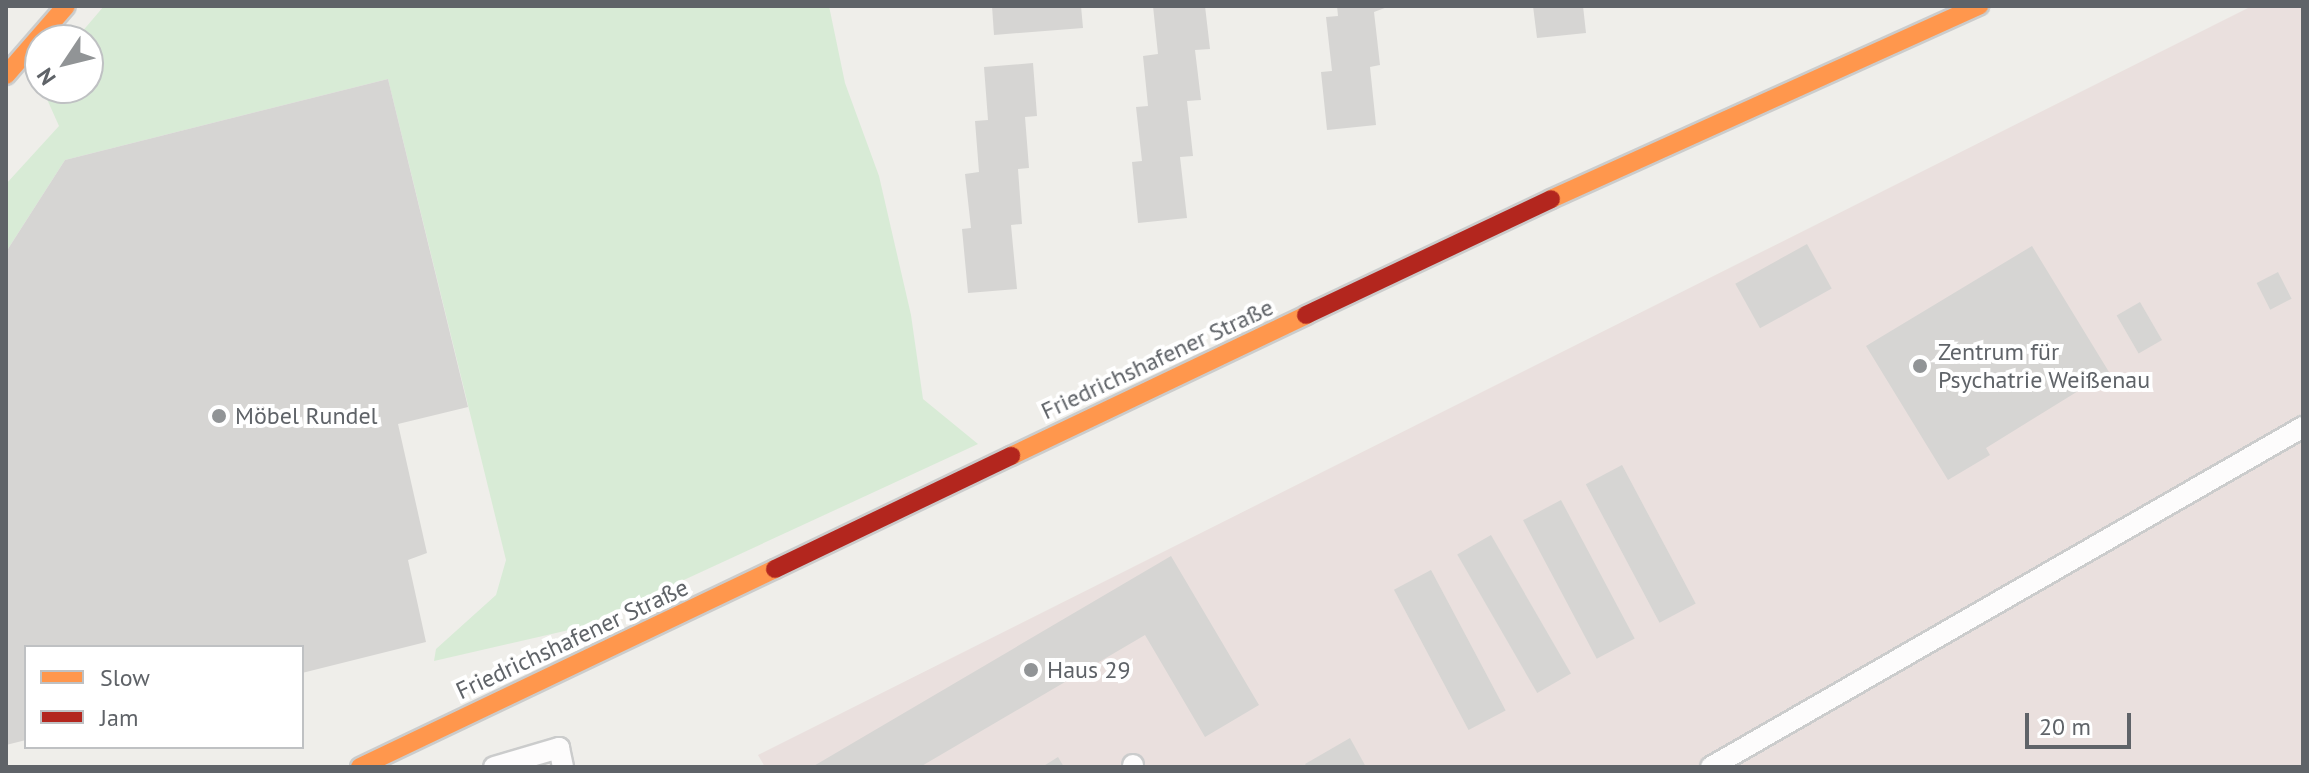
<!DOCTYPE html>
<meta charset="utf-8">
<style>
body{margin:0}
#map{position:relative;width:2309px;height:773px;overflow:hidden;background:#efeeea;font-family:"PT Sans",sans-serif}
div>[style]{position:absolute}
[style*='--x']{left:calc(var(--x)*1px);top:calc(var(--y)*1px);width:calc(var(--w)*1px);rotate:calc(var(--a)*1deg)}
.medical>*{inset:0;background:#eae0de}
.green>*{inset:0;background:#d8ebd6}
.building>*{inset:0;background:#d6d5d3;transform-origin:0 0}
.roads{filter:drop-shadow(2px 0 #cbcccc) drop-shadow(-2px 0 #cbcccc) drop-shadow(0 2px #cbcccc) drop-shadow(0 -2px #cbcccc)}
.lane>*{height:20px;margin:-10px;padding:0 10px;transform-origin:10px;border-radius:10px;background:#fdfcfc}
.slow>*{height:18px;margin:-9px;padding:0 9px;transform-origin:9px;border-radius:9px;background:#ff974d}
.jam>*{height:18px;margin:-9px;padding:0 9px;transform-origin:9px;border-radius:9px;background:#b3261e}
.dots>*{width:22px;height:22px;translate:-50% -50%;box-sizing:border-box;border:4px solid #fff;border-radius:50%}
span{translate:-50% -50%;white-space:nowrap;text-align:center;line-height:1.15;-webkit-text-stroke:8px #fff;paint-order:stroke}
.poi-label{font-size:24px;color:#5f6368}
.left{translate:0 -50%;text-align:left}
.street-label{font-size:24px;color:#5f6368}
.frame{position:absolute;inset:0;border:8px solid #5f6368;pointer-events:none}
.legend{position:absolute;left:24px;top:645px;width:280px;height:104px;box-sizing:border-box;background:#fff;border:2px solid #bfc1c3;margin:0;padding:10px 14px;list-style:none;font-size:24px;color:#5f6368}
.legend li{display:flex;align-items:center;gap:16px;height:40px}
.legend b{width:40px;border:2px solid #bfc1c3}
.north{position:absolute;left:24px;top:24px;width:80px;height:80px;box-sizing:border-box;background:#fff;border:2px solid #bfc1c3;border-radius:50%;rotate:235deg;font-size:22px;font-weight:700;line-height:32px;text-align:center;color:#5f6368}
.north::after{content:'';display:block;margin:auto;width:28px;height:36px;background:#919496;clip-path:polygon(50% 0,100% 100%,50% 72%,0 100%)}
.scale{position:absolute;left:2025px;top:713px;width:106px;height:36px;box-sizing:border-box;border:4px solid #5f6368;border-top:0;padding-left:10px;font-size:24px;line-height:28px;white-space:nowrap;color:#5f6368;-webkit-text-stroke:6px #fff;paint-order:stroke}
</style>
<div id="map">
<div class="medical">
<div style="clip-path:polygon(2252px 6px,2303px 6px,2303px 767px,765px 767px,758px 755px)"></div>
</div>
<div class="green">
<div style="clip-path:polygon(104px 6px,829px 6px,845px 83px,879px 176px,911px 315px,923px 399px,978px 444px,582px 627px,434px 661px,436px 649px,496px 595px,506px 560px,388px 79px,65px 160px,6px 252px,6px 184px,59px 126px,42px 88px,88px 88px,88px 40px,75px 40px)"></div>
</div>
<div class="building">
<div style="clip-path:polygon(992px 6px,1081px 6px,1083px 28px,994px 35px)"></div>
<div style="clip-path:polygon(1153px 6px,1205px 6px,1210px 49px,1195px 50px,1201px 100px,1187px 101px,1193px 156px,1180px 157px,1187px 218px,1138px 223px,1132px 162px,1142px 161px,1136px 107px,1148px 106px,1143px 56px,1158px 54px)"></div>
<div style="clip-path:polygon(1337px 6px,1390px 6px,1374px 12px,1380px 65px,1370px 67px,1376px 125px,1327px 130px,1321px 72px,1332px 71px,1326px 17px,1338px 16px)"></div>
<div style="clip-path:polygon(1533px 6px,1583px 6px,1586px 33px,1537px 38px)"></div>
<div style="clip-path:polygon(1033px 63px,1037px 116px,1025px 117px,1029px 168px,1018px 169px,1022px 224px,1011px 225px,1017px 289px,968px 293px,962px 229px,971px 228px,965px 174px,979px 172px,975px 121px,988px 120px,984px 67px)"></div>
<div style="clip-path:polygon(388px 79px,468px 407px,398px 424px,427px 553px,408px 560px,426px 642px,302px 673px,302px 647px,26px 647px,26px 740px,6px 745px,6px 252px,65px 160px)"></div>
<div style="left:1807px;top:244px;width:51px;height:82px;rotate:61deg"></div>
<div style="clip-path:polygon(2032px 246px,2109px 372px,1986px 448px,1990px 455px,1948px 480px,1866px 346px)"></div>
<div style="left:2278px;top:272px;width:30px;height:24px;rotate:63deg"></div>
<div style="left:2140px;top:302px;width:44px;height:27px;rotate:60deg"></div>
<div style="left:1622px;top:465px;width:157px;height:41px;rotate:62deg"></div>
<div style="left:1561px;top:500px;width:157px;height:43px;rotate:62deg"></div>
<div style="left:1491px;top:535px;width:160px;height:39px;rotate:60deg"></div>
<div style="clip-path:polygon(1171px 556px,1259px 705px,1205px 737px,1145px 635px,920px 767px,812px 767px)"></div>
<div style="left:1431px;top:570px;width:159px;height:42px;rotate:62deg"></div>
<div style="clip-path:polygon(1350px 738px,1366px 767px,1307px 767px,1305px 764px)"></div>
<div style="clip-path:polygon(1058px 757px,1064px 767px,1042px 767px)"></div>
</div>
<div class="roads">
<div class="lane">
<div style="--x:1133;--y:765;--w:2;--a:90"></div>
<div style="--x:494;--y:767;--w:68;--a:-16.3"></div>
<div style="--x:559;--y:748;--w:19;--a:78"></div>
<div style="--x:1711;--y:767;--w:683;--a:-29.87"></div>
</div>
<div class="slow">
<div style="--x:6;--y:75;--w:91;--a:-49"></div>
<div style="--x:1551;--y:199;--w:470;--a:-24.3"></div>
<div style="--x:1011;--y:456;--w:327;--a:-25.5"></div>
<div style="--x:360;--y:767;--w:460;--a:-25.5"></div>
</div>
<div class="jam">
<div style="--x:1306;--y:315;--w:271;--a:-25.3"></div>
<div style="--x:775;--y:569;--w:262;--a:-25.6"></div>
</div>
</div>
<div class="dots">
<div style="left:1920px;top:366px;background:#919496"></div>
<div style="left:219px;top:416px;background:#919496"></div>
<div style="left:1031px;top:670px;background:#919496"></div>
</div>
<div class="poi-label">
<span class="left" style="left:1938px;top:366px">Zentrum für<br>Psychatrie Weißenau</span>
<span class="left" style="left:235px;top:416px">Möbel Rundel</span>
<span class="left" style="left:1047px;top:670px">Haus 29</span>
</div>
<div class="street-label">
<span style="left:1157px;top:359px;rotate:-25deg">Friedrichshafener Straße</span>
<span style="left:572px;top:639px;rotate:-25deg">Friedrichshafener Straße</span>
</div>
<div class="frame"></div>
<ul class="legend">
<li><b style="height:10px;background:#ff974d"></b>Slow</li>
<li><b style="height:10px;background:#b3261e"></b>Jam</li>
</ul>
<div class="north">N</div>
<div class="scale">20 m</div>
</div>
